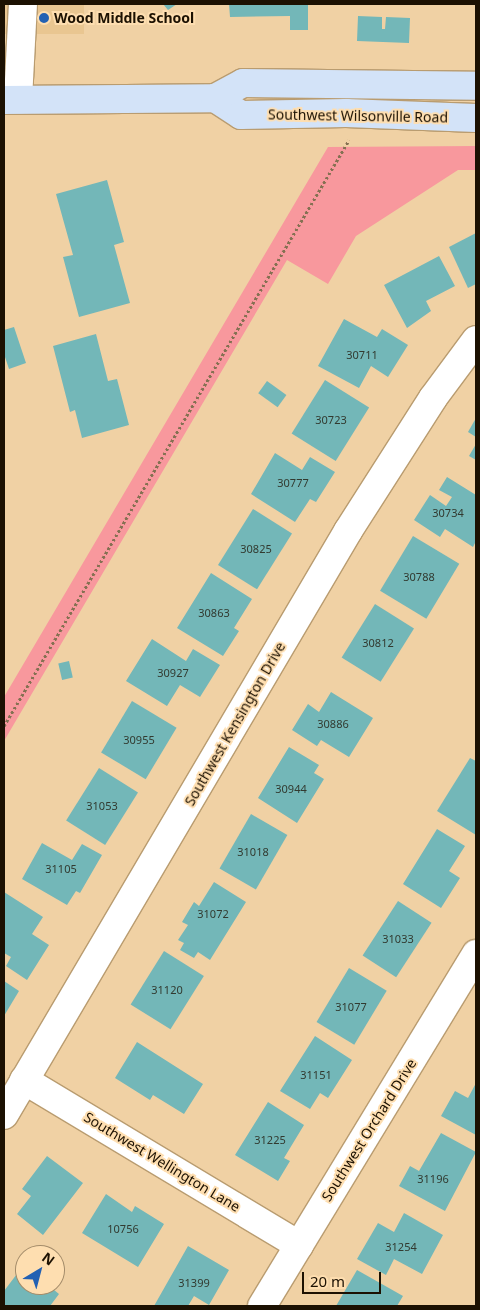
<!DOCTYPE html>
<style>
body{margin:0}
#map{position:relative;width:480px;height:1310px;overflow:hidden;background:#f0d1a4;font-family:"Noto Sans",sans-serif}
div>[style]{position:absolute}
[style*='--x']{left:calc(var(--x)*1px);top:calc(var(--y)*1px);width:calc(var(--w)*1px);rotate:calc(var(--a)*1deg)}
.built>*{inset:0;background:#e9c691;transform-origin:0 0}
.green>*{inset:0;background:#f8989d}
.building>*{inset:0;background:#73b7b8;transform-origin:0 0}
.path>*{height:3px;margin-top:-1.5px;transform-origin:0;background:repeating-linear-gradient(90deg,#857052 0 2.5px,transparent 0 5px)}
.roads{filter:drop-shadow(1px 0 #b99c70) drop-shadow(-1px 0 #b99c70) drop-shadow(0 1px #b99c70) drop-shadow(0 -1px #b99c70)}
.minor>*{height:28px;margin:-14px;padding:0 14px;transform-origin:14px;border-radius:14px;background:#fff}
.major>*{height:28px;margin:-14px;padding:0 14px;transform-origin:14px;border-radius:14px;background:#d3e3f8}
.dots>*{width:14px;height:14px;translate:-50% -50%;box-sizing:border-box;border:2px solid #fedeb0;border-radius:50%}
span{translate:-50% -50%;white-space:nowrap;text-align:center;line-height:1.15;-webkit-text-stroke:4px #fedeb0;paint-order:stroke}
.number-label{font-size:11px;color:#323a30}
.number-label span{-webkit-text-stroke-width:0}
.poi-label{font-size:14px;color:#1c1102;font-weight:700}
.left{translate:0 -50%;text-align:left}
.street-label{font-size:14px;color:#1c1102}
.frame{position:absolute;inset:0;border:5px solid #1c1102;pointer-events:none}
.north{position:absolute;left:15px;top:1245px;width:50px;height:50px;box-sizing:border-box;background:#fedeb0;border:1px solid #a48c6a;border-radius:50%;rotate:37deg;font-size:14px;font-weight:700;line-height:20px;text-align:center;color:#1c1102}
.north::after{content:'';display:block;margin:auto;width:18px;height:22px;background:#2361b3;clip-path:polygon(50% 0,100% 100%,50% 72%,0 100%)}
.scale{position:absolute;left:302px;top:1272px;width:79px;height:22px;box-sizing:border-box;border:2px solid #1c1102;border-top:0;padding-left:6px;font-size:15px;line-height:18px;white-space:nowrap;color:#1c1102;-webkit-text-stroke:4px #fedeb0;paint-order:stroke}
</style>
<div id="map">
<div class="built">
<div style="left:4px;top:4px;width:80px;height:30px"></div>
</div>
<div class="green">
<div style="clip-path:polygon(476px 146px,476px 170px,458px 170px,356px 236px,328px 284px,287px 260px,4px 741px,4px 697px,328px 147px)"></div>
</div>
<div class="building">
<div style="clip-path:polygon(163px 4px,177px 4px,168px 10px)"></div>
<div style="clip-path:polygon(229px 4px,308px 4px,308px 30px,290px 30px,290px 16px,230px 17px)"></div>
<div style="clip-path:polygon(358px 16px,382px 17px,382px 29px,385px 29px,386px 17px,410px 18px,409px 43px,357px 41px)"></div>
<div style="clip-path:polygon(107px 180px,124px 242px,114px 245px,130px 303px,79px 317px,63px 257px,73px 255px,56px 194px)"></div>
<div style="clip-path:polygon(476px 233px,476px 284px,468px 288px,449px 247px)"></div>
<div style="clip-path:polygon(439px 256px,455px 286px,426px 301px,431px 311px,407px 328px,384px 285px)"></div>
<div style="clip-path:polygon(344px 319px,377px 337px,382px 329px,408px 345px,388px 377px,371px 366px,359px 388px,318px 366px)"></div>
<div style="clip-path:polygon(14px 327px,26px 363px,9px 369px,4px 354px,4px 330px)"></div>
<div style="clip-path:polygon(96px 334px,108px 381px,117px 379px,129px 425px,82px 438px,75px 410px,70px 412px,53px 346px)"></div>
<div style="left:325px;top:380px;width:52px;height:63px;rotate:32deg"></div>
<div style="left:267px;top:381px;width:24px;height:15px;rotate:36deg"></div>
<div style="clip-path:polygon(476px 418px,476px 437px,468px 432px)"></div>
<div style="clip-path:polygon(476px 444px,476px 460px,469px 456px)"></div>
<div style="clip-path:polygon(275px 453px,302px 470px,310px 457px,335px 472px,316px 502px,310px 499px,295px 522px,251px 494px)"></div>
<div style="clip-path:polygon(447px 477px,476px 495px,476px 541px,473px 547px,445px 529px,440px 537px,414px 520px,430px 495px,446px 506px,452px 497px,439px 490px)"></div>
<div style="left:253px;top:509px;width:46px;height:66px;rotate:32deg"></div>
<div style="left:413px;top:536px;width:54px;height:64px;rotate:31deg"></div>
<div style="clip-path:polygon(211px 573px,252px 599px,234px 628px,239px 631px,223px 656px,177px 628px)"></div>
<div style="left:375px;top:604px;width:46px;height:63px;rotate:32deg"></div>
<div style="clip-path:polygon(152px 639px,186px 661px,193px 649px,220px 665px,200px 697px,180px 685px,167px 706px,126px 681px)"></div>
<div style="left:69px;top:661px;width:17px;height:11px;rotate:77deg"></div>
<div style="clip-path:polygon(331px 692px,373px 718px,349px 757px,321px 740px,317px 746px,292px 730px,308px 704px,319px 712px)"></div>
<div style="left:132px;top:701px;width:52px;height:60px;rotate:31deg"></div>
<div style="clip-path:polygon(289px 747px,319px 765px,314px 773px,324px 779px,297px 823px,258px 798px)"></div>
<div style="clip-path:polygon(470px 758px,476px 761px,476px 835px,437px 811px)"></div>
<div style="left:99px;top:768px;width:46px;height:62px;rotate:32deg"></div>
<div style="left:251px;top:814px;width:42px;height:63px;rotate:30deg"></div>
<div style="clip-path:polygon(437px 829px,465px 846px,449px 871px,460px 878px,441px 908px,403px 884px)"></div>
<div style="clip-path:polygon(42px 843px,72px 860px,82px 844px,102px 855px,80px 893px,76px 891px,67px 905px,22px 879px)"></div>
<div style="clip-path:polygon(214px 882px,246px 902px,210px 960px,198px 952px,194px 958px,180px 950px,184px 943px,178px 940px,188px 925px,182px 922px,194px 902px,199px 906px)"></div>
<div style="clip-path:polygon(4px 892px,43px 917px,32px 934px,49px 945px,27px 980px,6px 966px,11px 957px,4px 953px)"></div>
<div style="left:398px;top:901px;width:40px;height:65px;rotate:33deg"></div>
<div style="left:164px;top:951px;width:47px;height:63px;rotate:32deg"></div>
<div style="left:349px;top:968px;width:44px;height:63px;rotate:31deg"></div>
<div style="clip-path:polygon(4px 981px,19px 991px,4px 1016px)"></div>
<div style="clip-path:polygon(315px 1036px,352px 1060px,328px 1098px,320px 1093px,310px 1109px,280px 1091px)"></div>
<div style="clip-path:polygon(137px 1042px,203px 1084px,184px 1114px,153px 1095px,150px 1100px,115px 1078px)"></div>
<div style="clip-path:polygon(476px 1083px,476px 1135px,441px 1116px,455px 1091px,468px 1098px)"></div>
<div style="clip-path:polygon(268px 1102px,304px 1125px,284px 1158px,290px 1161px,278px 1181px,235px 1155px)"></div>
<div style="clip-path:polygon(441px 1133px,476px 1152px,445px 1211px,399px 1186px,410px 1166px,419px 1171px)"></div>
<div style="clip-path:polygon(47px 1156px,83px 1183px,43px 1235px,17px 1214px,31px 1196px,22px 1189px)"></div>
<div style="clip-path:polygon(106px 1194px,132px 1212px,135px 1206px,164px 1224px,138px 1267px,82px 1233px)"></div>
<div style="clip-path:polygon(404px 1213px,443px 1235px,422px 1274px,394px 1259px,386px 1275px,357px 1259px,378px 1223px,394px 1232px)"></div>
<div style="clip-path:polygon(188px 1246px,229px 1270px,209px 1305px,194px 1296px,188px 1306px,154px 1306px)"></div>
<div style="clip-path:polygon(23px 1266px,25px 1285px,48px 1285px,59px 1294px,50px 1306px,4px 1306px,4px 1291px)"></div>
<div style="clip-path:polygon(357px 1270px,403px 1296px,397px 1306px,336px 1306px)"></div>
</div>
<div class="path">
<div style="--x:4;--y:726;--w:680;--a:-59.51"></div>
</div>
<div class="roads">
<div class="minor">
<div style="--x:18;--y:99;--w:95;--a:-87"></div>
<div style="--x:24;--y:1080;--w:321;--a:31"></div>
<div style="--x:4;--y:1115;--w:678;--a:-59.5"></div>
<div style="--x:348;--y:531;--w:158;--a:-57.4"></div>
<div style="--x:433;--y:398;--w:72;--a:-53.4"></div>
<div style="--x:262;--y:1306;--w:412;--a:-58.7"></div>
</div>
<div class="major">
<div style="--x:215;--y:98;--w:31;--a:33"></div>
<div style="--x:241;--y:115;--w:105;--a:-1.1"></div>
<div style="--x:346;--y:113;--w:130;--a:2.2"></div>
<div style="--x:4;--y:100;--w:211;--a:-0.5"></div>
<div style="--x:215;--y:98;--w:32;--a:-28"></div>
<div style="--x:243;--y:83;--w:233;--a:0.7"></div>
</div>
</div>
<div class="dots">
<div style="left:44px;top:18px;background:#2361b3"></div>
</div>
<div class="number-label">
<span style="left:362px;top:355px">30711</span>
<span style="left:331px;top:420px">30723</span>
<span style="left:293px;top:483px">30777</span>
<span style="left:448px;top:513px">30734</span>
<span style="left:256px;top:549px">30825</span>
<span style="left:419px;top:577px">30788</span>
<span style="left:214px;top:613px">30863</span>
<span style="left:378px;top:643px">30812</span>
<span style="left:173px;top:673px">30927</span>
<span style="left:333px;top:724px">30886</span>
<span style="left:139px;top:740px">30955</span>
<span style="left:291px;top:789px">30944</span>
<span style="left:102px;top:806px">31053</span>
<span style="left:253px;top:852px">31018</span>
<span style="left:61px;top:869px">31105</span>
<span style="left:213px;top:914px">31072</span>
<span style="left:398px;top:939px">31033</span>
<span style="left:167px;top:990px">31120</span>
<span style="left:351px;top:1007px">31077</span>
<span style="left:316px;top:1075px">31151</span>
<span style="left:270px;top:1140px">31225</span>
<span style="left:433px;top:1179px">31196</span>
<span style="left:123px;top:1229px">10756</span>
<span style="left:401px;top:1247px">31254</span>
<span style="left:194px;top:1283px">31399</span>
</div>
<div class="poi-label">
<span class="left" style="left:54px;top:18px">Wood Middle School</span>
</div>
<div class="street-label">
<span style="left:358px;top:116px;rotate:1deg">Southwest Wilsonville Road</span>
<span style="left:235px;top:724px;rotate:-60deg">Southwest Kensington Drive</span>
<span style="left:369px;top:1130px;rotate:-58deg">Southwest Orchard Drive</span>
<span style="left:162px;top:1162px;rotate:31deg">Southwest Wellington Lane</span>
</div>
<div class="frame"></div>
<div class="north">N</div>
<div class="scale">20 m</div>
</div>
